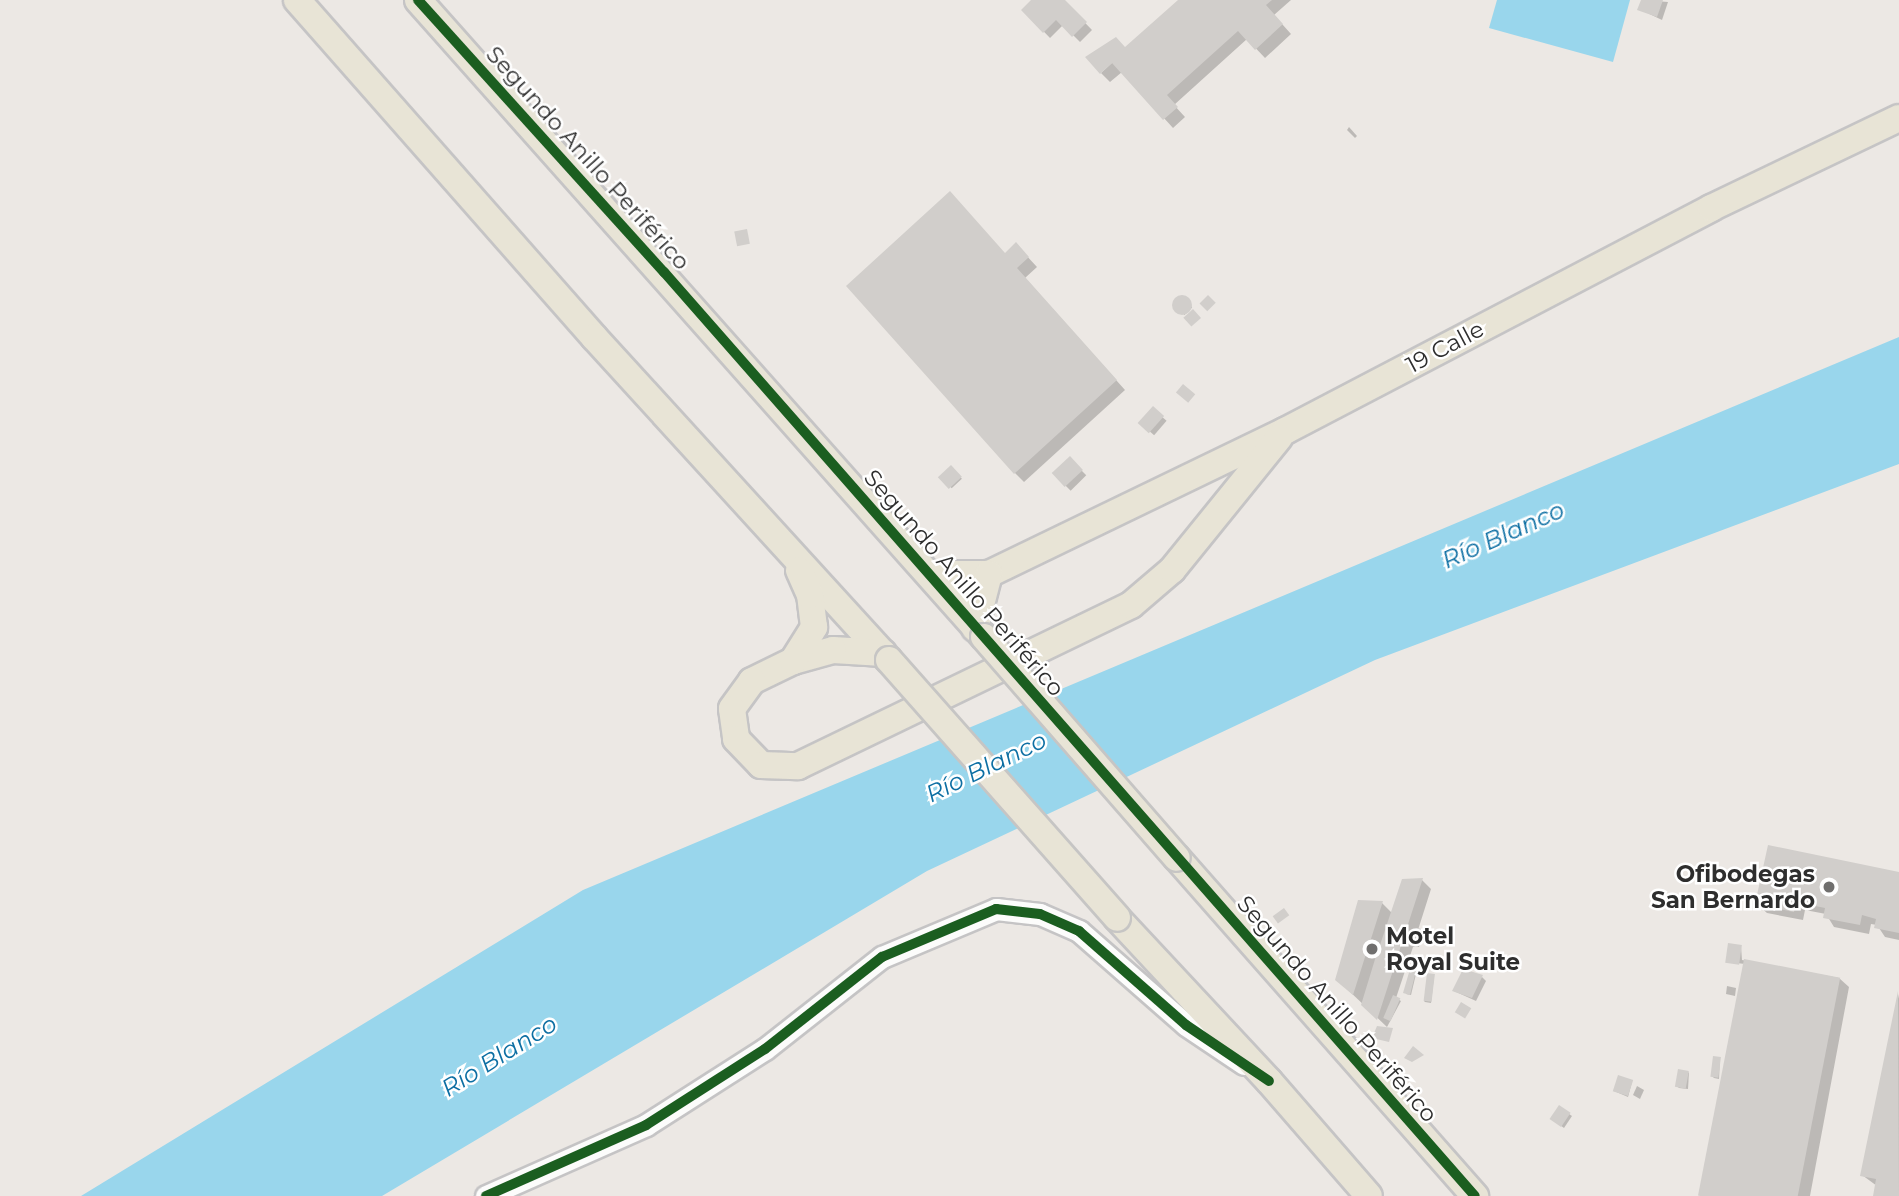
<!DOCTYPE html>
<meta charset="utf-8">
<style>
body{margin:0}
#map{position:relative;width:1899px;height:1196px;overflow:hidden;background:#ece8e4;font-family:Montserrat,sans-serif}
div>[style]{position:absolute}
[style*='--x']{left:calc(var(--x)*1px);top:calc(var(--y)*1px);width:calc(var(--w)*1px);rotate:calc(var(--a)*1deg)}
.water>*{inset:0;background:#99d6ec}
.shadow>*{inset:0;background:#0003;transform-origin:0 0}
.building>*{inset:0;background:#d1cecb;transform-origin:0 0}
.round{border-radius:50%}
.roads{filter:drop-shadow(2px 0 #c5c4c5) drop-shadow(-2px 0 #c5c4c5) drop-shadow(0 2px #c5c4c5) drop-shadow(0 -2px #c5c4c5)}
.minor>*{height:21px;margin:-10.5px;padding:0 10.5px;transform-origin:10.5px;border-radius:10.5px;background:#fcfcfb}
.major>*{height:26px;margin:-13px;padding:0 13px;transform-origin:13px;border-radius:13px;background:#e8e4d6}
.bridges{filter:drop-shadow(2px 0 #c6c5c4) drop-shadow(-2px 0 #c6c5c4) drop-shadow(0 2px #c6c5c4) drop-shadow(0 -2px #c6c5c4)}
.major-bridge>*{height:26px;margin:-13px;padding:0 13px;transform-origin:13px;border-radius:13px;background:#e8e4d6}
.cycleway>*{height:10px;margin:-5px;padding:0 5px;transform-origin:5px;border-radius:5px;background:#1b5e20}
.dots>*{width:19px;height:19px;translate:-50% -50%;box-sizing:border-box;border:4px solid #fff;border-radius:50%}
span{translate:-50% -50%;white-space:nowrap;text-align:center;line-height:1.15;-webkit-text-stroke:5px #fff;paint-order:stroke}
.street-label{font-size:23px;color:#2e2e2e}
.poi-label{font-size:23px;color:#2e2e2e;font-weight:700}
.right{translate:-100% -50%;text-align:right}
.left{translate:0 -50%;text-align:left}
.water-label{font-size:24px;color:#0d6fa3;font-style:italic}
</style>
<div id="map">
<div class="water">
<div style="clip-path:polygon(1497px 0,1630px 0,1613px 62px,1489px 28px)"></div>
<div style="clip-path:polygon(1899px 337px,1899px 464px,1375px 660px,927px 871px,382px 1196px,81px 1196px,583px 890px)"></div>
</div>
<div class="shadow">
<div style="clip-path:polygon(1033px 0,1063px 0,1092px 30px,1080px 42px,1063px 25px,1050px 38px,1023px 10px)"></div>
<div style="clip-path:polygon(1180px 0,1291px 0,1274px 15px,1291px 34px,1265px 58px,1247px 39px,1174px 105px,1185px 117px,1173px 128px,1122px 72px,1110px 82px,1101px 73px)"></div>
<div style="clip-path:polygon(1643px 0,1668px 2px,1662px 20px,1639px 9px)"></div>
<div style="clip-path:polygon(1349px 127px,1357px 136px,1355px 138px,1347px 130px)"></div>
<div style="clip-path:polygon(1025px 254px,1037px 267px,1025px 278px,1125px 390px,1024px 482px,1015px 473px,1005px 255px)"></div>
<div style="left:1183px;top:298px;width:13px;height:11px;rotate:45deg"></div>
<div style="left:1153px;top:409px;width:18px;height:19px;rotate:41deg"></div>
<div style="left:1070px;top:459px;width:23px;height:22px;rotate:45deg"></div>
<div style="left:951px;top:467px;width:16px;height:14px;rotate:47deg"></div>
<div style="clip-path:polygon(1899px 873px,1899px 940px,1885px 937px,1877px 925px,1871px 924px,1869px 934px,1834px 927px,1826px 914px,1805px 910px,1803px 920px,1767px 913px,1757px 904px)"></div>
<div style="clip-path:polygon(1422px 880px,1431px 889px,1418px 930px,1424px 932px,1419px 947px,1413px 947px,1396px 998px,1401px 1001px,1387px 1027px,1347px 989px,1382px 903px,1392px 913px)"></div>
<div style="clip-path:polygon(1741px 946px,1742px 960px,1839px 978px,1849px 987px,1810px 1196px,1702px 1196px,1745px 964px,1728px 962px)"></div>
<div style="clip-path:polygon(1415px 972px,1416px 974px,1411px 995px,1406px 994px)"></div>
<div style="clip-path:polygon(1434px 976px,1431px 1003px,1425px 1002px,1424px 1001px)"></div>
<div style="clip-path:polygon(1482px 977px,1486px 981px,1476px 1001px,1454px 991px)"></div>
<div style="clip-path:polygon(1727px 986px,1736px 988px,1735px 996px,1726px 994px)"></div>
<div style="clip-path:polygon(1899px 994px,1899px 1196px,1875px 1196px,1877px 1186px,1862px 1175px)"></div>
<div style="clip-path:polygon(1720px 1058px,1719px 1079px,1714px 1078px,1713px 1077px)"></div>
<div style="clip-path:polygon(1689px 1072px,1688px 1089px,1679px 1088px,1677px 1086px)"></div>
<div style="clip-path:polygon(1632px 1082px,1628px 1097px,1614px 1091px)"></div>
<div style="clip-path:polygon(1637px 1086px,1644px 1090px,1640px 1099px,1633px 1095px)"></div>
<div style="clip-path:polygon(1559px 1107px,1572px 1116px,1564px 1128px,1553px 1120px)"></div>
</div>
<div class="building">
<div style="clip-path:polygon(1031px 0,1065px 0,1087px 22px,1072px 37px,1056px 20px,1043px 33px,1021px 10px)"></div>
<div style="clip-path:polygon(1178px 0,1272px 0,1266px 5px,1283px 24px,1255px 50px,1238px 31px,1167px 95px,1178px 107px,1163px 120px,1112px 63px,1100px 74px,1085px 57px,1116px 37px,1125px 47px)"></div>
<div style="clip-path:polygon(1641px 0,1663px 0,1657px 17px,1637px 10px)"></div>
<div style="clip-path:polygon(950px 191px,1005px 253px,1016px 242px,1029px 257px,1017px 268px,1117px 380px,1014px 474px,846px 286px)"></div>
<div style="left:747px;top:229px;width:15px;height:13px;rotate:79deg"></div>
<div style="left:1208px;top:295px;width:11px;height:12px;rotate:45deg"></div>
<div class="round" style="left:1172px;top:295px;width:20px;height:20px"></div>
<div style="left:1193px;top:309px;width:12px;height:13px;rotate:48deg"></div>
<div style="left:1183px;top:384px;width:16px;height:11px;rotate:40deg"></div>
<div style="left:1153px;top:406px;width:15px;height:23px;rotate:42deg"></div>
<div style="left:1070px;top:456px;width:19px;height:25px;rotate:47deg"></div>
<div style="left:951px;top:465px;width:16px;height:18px;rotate:47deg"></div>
<div style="clip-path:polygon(1768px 845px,1899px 872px,1899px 933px,1874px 928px,1876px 919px,1862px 915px,1860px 925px,1823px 918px,1825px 908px,1796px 902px,1794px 912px,1755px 904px)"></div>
<div style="clip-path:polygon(1423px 878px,1377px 1020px,1361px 1005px,1376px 956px,1366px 954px,1353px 995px,1335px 980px,1358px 900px,1383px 901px,1370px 942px,1380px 945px,1402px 879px)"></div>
<div style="left:1284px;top:908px;width:9px;height:14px;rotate:54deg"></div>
<div style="clip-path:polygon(1416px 928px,1424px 929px,1418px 947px,1410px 946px)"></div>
<div style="left:1728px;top:943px;width:14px;height:20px;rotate:8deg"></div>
<div style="left:1744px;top:959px;width:98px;height:241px;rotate:11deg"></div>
<div style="clip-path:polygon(1410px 969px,1416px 971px,1410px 995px,1403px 993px)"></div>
<div style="clip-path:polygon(1463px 969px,1483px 975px,1472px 998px,1452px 991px)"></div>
<div style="left:1427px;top:973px;width:8px;height:28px;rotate:7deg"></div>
<div style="clip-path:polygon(1898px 991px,1899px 1196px,1873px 1196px,1876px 1179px,1860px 1176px)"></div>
<div style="left:1393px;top:995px;width:8px;height:25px;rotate:23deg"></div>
<div style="left:1461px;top:1002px;width:12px;height:12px;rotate:31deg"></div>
<div style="clip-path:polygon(1377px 1026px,1393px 1028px,1389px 1042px,1372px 1038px)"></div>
<div style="clip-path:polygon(1413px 1046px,1424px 1055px,1412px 1062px,1404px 1058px)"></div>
<div style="left:1713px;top:1056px;width:8px;height:21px;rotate:7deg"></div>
<div style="left:1678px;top:1069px;width:11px;height:18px;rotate:10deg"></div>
<div style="left:1618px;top:1075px;width:16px;height:17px;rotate:18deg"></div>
<div style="left:1559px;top:1105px;width:14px;height:17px;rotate:34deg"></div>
</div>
<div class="roads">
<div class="minor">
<div style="--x:486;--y:1196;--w:175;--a:-23.9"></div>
<div style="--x:646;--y:1125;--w:141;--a:-32.6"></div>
<div style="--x:765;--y:1049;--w:149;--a:-38.2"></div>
<div style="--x:882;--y:957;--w:124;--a:-22.8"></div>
<div style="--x:996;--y:909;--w:44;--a:6.5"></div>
<div style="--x:1040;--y:914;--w:43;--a:23.6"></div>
<div style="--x:1079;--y:931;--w:142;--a:41.3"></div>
<div style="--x:1186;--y:1025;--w:70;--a:33.9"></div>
</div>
<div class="major">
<div style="--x:297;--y:0;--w:449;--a:48.6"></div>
<div style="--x:594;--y:337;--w:437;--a:47.6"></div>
<div style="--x:418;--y:0;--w:852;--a:48.38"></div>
<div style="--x:929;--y:574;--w:60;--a:0"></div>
<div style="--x:989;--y:574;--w:329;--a:-25.8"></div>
<div style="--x:1285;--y:431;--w:481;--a:-27.6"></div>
<div style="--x:1711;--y:208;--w:208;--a:-25.6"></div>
<div style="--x:975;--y:628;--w:56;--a:-75.5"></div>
<div style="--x:883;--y:653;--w:50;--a:-176.6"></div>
<div style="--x:833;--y:650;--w:41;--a:164.6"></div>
<div style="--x:793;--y:661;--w:46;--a:154"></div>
<div style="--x:752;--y:681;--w:34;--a:126"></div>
<div style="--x:732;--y:709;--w:30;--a:82"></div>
<div style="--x:736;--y:739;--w:36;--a:46"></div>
<div style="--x:761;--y:765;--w:37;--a:2"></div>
<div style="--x:798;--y:766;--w:370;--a:-25.8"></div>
<div style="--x:1131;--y:605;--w:54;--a:-40.5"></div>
<div style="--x:1172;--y:570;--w:170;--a:-51"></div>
<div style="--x:793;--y:661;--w:40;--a:-58"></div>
<div style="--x:814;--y:627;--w:32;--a:-97"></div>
<div style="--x:810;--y:595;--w:27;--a:-114"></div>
<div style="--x:1177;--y:858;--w:451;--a:48.6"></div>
<div style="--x:1117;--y:918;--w:223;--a:47"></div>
<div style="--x:1269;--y:1081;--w:152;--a:49"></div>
</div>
</div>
<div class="bridges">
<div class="major-bridge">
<div style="--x:984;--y:637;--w:293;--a:48.9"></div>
<div style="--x:889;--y:660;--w:344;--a:48.5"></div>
</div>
</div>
<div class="cycleway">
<div style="--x:418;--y:0;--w:367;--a:47.9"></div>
<div style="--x:664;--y:272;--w:1229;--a:48.73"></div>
<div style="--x:486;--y:1196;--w:175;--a:-23.9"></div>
<div style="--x:646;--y:1125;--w:141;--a:-32.6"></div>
<div style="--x:765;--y:1049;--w:149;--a:-38.2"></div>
<div style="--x:882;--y:957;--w:124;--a:-22.8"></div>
<div style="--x:996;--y:909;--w:44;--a:6.5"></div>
<div style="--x:1040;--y:914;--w:43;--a:23.6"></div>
<div style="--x:1079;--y:931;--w:142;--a:41.3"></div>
<div style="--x:1186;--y:1025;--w:100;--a:34"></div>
</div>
<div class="dots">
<div style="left:1829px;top:887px;background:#706f6e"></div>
<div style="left:1372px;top:949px;background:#706f6e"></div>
</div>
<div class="street-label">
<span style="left:588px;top:158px;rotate:48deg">Segundo Anillo Periférico</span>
<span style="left:1445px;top:347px;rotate:-28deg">19 Calle</span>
<span style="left:964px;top:583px;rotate:49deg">Segundo Anillo Periférico</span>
<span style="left:1337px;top:1009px;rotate:49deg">Segundo Anillo Periférico</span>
</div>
<div class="poi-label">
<span class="right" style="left:1815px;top:887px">Ofibodegas<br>San Bernardo</span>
<span class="left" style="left:1386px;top:949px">Motel<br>Royal Suite</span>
</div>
<div class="water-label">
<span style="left:1503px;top:535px;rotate:-24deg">Río Blanco</span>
<span style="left:986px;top:767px;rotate:-26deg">Río Blanco</span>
<span style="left:499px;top:1056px;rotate:-32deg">Río Blanco</span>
</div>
</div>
